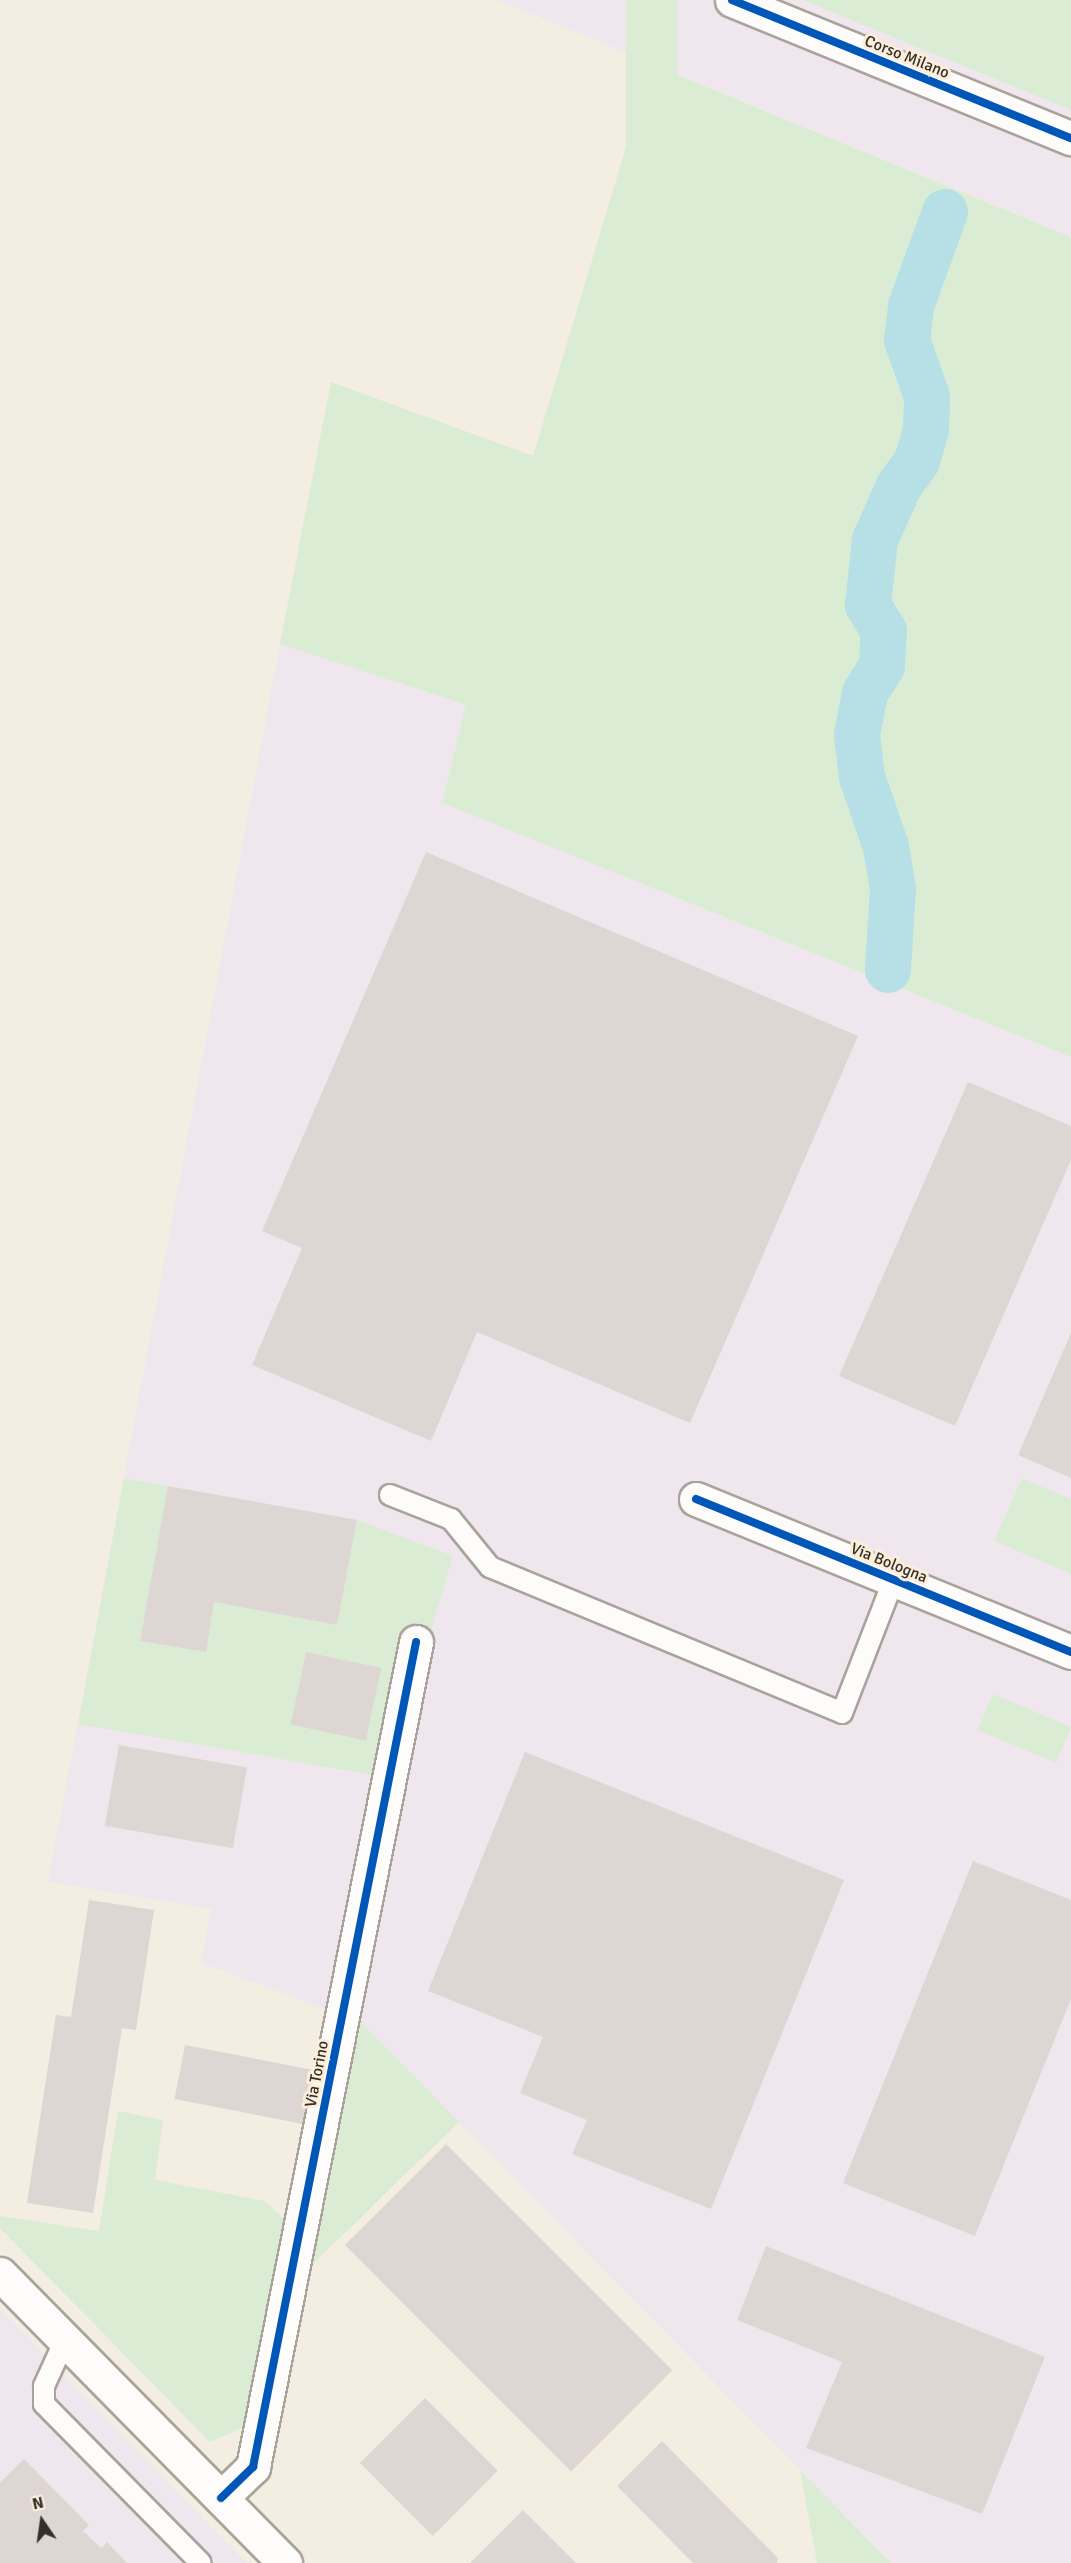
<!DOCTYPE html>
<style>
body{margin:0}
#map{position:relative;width:1071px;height:2563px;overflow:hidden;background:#f4ede2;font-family:Signika,sans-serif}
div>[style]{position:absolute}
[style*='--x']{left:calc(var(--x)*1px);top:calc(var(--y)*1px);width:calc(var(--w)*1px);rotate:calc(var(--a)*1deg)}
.industrial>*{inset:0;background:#f0e7ee}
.green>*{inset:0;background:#daedd4;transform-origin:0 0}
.canal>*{height:46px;margin:-23px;padding:0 23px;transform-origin:23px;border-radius:23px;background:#b6e0e6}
.building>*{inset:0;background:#ded6d3;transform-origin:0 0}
.roads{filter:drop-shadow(2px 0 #a9a39b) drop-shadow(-2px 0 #a9a39b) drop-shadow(0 2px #a9a39b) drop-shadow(0 -2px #a9a39b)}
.service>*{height:20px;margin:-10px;padding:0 10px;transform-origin:10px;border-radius:10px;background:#fdfcfb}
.minor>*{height:33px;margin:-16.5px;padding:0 16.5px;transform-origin:16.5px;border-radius:16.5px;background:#fdfcfb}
.primary>*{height:33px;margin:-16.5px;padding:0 16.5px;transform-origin:16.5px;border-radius:16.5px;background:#fdfcfb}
.cycleway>*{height:8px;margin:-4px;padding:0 4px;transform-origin:4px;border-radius:4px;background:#0057b8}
span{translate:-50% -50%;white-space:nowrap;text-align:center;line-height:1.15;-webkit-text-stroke:6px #fbefdb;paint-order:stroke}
.street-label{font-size:16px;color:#342f27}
.north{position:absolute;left:12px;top:2491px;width:60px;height:60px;-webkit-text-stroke:4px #fbefdb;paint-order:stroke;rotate:347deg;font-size:16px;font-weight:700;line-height:24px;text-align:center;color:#342f27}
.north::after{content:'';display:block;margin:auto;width:21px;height:27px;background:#342f27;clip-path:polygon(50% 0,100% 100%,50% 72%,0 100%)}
</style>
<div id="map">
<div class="industrial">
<div style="clip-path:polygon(498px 0,1071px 0,1071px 237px)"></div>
<div style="clip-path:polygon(280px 644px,466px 705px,442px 803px,1071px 1057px,1071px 2563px,891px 2563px,361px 2022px,201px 1963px,211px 1909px,48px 1882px)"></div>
<div style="clip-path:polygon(0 2309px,247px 2563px,0 2563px)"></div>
</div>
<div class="green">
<div style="left:626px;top:0;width:51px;height:481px"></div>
<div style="clip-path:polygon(802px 0,1071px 0,1071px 110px)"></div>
<div style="clip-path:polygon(651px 64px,1071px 237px,1071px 1057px,442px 803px,466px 705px,280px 644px,331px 382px,533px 456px)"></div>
<div style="clip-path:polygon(124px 1478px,168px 1486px,140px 1641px,205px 1652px,214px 1602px,337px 1625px,357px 1520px,453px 1556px,430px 1634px,403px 1628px,374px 1775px,78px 1724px)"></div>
<div style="clip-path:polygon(1022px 1478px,1071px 1499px,1071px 1574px,994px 1541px)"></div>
<div style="left:993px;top:1694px;width:85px;height:39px;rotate:23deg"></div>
<div style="clip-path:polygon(361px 2022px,459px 2122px,313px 2264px)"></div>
<div style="clip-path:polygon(118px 2111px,163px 2120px,155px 2180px,265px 2201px,288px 2223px,251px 2424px,210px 2442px,0 2228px,0 2216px,99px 2231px)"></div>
<div style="clip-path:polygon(800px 2470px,891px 2563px,817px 2563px)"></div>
</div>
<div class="canal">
<div style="--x:888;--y:970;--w:81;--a:-86.5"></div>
<div style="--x:893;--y:889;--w:43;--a:-99.5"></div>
<div style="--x:886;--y:847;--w:74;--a:-108.9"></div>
<div style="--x:862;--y:777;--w:42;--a:-96.8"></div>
<div style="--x:857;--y:735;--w:43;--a:-79.2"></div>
<div style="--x:865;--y:693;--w:32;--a:-58"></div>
<div style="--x:882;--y:666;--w:35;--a:-87"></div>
<div style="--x:884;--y:631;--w:31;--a:-122"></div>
<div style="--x:868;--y:605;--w:65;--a:-83.9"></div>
<div style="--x:875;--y:540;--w:59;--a:-66"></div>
<div style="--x:899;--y:486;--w:31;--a:-54"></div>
<div style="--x:917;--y:461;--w:32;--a:-74"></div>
<div style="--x:926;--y:430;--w:33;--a:-88"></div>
<div style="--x:927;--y:397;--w:60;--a:-109.3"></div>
<div style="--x:907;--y:340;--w:34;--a:-83"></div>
<div style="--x:911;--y:306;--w:100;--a:-70.1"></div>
</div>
<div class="building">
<div style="clip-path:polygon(426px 852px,858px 1036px,690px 1423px,477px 1332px,431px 1441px,252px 1365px,302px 1248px,262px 1231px)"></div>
<div style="clip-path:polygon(968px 1082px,1071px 1126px,1071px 1160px,955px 1426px,839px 1376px)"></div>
<div style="clip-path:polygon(1071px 1333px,1071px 1478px,1018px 1455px)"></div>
<div style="clip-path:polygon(168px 1486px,357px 1520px,337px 1625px,214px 1602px,206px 1652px,140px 1641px)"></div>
<div style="left:306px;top:1652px;width:77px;height:74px;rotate:12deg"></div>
<div style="left:119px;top:1745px;width:130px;height:82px;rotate:10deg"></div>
<div style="clip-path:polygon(525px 1752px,844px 1880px,711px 2209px,572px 2154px,587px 2120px,520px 2093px,543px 2037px,428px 1991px)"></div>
<div style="clip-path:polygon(973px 1861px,1071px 1900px,1071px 1999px,975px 2236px,843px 2183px)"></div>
<div style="clip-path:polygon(89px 1900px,154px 1910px,136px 2030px,122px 2028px,93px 2213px,27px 2203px,56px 2015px,71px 2017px)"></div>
<div style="left:185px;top:2045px;width:136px;height:55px;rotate:11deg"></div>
<div style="left:446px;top:2144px;width:320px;height:143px;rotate:45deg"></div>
<div style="clip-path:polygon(766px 2246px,1045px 2357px,982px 2514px,806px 2448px,842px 2362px,737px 2320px)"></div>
<div style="left:425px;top:2398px;width:103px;height:92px;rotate:45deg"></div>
<div style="clip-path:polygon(662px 2441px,778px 2558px,777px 2563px,693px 2563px,617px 2486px)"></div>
<div style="clip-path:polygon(24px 2459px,89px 2525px,83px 2531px,101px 2548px,107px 2542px,127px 2563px,0 2563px,0 2483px)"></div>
<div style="clip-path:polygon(523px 2510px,576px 2563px,470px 2563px)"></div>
</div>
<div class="roads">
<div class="service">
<div style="--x:390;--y:1495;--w:66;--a:21.5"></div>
<div style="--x:451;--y:1519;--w:62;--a:50.9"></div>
<div style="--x:490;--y:1567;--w:381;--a:22.5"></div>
<div style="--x:842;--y:1713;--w:144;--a:-68.8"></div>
<div style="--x:65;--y:2340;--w:51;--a:114.5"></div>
<div style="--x:44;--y:2386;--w:18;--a:90"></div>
<div style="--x:44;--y:2404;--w:223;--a:45.4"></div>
</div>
<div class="minor">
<div style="--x:732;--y:0;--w:366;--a:22.2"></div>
<div style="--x:696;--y:1499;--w:405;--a:22.2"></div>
<div style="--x:221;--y:2498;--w:45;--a:-44.1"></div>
<div style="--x:253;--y:2467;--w:841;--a:-78.82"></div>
</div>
<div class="primary">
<div style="--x:0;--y:2274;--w:406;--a:45.4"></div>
</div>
</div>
<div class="cycleway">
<div style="--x:732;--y:0;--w:366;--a:22.2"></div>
<div style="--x:696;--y:1499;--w:405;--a:22.2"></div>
<div style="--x:221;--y:2498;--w:45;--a:-44.1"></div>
<div style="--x:253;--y:2467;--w:841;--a:-78.82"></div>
</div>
<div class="street-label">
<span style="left:907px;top:57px;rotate:22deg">Corso Milano</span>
<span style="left:889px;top:1563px;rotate:22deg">Via Bologna</span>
<span style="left:317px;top:2074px;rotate:-79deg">Via Torino</span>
</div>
<div class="north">N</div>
</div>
